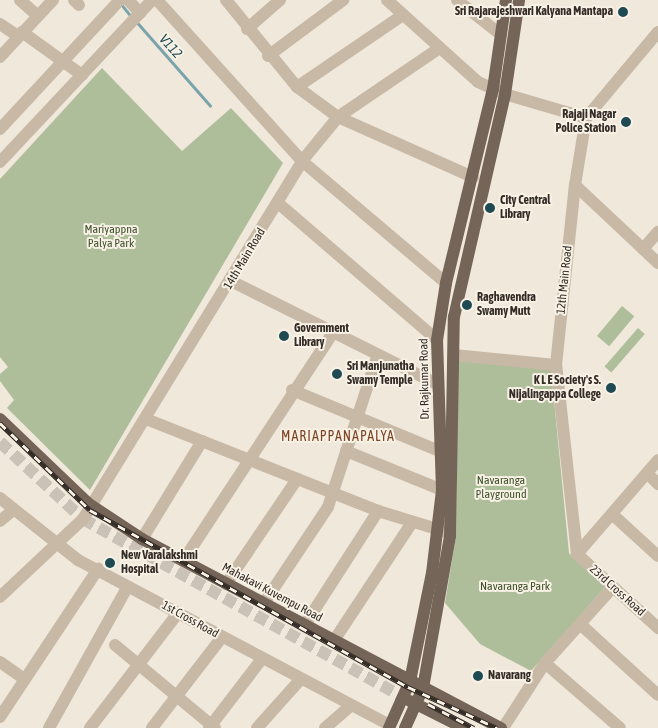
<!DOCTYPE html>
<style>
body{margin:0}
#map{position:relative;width:658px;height:728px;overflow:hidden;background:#f0e8da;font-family:"Asap Condensed",sans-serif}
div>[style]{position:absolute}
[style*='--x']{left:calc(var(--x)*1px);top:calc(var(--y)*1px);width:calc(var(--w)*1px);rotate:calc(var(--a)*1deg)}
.green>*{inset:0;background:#aebe9b;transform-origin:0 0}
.stream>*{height:2.5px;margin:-1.25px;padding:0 1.25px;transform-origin:1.25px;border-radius:1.25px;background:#7aa4ac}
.major-tunnel>*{height:12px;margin-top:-6px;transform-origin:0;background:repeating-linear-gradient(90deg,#cac2b6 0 12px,transparent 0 18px)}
.minor>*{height:12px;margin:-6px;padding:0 6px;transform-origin:6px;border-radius:6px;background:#c7b9a6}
.major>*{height:12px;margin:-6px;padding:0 6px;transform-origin:6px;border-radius:6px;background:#756558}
.rail>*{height:4.5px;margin-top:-2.25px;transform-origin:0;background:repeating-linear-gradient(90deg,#f8f2e6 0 8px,#342c27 0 16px);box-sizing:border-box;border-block:1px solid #342c27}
.dots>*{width:14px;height:14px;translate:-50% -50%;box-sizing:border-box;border:2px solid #f8f2e6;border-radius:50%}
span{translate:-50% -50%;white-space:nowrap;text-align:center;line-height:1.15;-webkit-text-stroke:4px #f8f2e6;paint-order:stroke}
.poi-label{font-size:12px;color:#342c27;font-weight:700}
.right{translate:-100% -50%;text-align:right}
.left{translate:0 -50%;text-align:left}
.park-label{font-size:12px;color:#3f512c}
.street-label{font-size:12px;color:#342c27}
.water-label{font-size:14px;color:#1e4a53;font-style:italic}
.neighbourhood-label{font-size:14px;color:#7f4424;letter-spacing:1px}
</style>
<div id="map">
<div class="green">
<div style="clip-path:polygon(102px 68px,182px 151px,231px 108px,283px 163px,90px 490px,7px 408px,14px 400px,0 381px,0 374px,8px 367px,0 357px,0 179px)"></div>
<div style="left:622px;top:306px;width:16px;height:39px;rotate:40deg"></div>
<div style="left:638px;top:328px;width:9px;height:51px;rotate:41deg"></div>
<div style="clip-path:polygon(458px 360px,551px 370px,569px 553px,605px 587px,531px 671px,480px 644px,445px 603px,456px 536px)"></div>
</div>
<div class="stream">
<div style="--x:122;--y:5;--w:14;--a:51"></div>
<div style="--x:137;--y:22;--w:111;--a:48.7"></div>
</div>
<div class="major-tunnel">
<div style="--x:0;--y:442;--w:113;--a:42.9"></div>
<div style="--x:83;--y:519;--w:366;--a:29.1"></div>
</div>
<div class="minor">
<div style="--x:20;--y:0;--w:24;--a:42"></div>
<div style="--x:74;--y:0;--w:7;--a:45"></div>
<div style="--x:128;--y:0;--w:18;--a:47"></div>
<div style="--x:157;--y:0;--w:217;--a:48"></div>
<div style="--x:302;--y:161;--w:189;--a:40.3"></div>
<div style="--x:226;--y:0;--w:112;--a:50.8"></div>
<div style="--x:297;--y:87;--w:51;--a:36.2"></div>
<div style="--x:338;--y:117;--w:148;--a:24"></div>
<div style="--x:387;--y:0;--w:122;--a:42"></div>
<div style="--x:478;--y:82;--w:30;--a:24"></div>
<div style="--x:505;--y:94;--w:84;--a:16.5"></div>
<div style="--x:457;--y:0;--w:55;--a:38.3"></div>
<div style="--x:0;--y:24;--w:22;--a:34"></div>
<div style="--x:247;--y:29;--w:44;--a:-41.3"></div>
<div style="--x:22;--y:32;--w:74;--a:35.6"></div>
<div style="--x:268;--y:56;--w:94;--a:-36.7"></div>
<div style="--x:0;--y:57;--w:78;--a:-47.1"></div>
<div style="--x:297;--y:87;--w:128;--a:-34.2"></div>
<div style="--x:0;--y:129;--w:176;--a:-47.1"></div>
<div style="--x:0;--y:162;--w:222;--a:-46.8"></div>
<div style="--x:575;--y:185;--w:114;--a:43.2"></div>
<div style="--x:278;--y:203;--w:210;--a:40.7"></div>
<div style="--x:643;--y:249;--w:23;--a:-49"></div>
<div style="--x:231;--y:281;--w:230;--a:26.6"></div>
<div style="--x:454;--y:355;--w:102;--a:5.6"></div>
<div style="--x:292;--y:390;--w:162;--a:22.5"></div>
<div style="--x:146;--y:419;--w:250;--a:21.6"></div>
<div style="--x:378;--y:511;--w:72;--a:16.9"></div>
<div style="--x:346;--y:451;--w:104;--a:22.1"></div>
<div style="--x:647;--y:473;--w:16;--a:45"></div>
<div style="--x:0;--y:498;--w:100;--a:38.5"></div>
<div style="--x:78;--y:560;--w:353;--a:27.9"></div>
<div style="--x:612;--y:514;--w:62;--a:42.4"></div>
<div style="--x:0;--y:521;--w:17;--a:-40"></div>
<div style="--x:142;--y:539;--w:115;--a:-58.5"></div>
<div style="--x:577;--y:554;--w:190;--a:-96.3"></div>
<div style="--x:556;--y:365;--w:181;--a:-84"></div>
<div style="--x:575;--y:185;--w:68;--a:-80.7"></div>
<div style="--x:586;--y:118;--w:112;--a:-50.1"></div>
<div style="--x:577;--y:554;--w:124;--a:-49.2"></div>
<div style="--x:577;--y:554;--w:110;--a:42.4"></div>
<div style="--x:183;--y:561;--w:272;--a:-56.7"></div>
<div style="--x:226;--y:584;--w:127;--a:-55.9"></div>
<div style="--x:0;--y:597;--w:114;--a:-43.2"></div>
<div style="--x:83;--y:519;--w:420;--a:-58.5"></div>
<div style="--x:302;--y:161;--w:57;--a:-50.7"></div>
<div style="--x:338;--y:117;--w:121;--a:-34.2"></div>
<div style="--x:264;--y:603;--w:115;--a:-56.3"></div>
<div style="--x:328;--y:507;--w:158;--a:-71.9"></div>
<div style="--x:580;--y:624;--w:105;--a:42.3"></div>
<div style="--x:304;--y:626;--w:137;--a:-57.2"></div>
<div style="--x:333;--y:642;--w:141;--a:-56.5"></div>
<div style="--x:115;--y:645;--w:130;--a:39.7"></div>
<div style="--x:0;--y:662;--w:29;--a:35"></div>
<div style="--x:545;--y:663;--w:99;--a:40.9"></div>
<div style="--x:0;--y:717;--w:178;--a:-56.5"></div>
<div style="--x:49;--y:728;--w:162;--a:-60.9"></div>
<div style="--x:90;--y:728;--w:145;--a:-52.6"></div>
<div style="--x:152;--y:728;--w:115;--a:-52.4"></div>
<div style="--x:209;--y:728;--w:86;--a:-52.6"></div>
<div style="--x:257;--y:728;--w:64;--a:-48.1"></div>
<div style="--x:325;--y:728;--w:33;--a:-41"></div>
<div style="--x:503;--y:728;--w:77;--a:-57.1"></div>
<div style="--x:545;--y:663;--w:102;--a:-48.2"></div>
</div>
<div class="major">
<div style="--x:0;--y:419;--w:123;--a:43.7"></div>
<div style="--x:89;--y:504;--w:64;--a:33.4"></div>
<div style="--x:142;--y:539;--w:406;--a:27.8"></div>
<div style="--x:410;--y:701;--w:60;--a:26.6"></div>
<div style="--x:389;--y:728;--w:51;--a:-65.9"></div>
<div style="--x:410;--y:681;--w:110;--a:-78.5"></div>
<div style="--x:432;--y:573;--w:84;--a:-83.1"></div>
<div style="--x:442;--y:490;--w:150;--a:-91.9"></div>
<div style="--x:437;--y:340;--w:58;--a:-81"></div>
<div style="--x:446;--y:283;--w:200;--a:-76.4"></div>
<div style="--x:493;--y:89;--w:90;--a:-81.7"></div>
<div style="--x:405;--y:728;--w:44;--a:-65.8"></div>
<div style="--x:423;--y:688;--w:154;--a:-79.9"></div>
<div style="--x:450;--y:536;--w:219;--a:-89"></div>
<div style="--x:454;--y:317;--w:229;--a:-77.1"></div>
<div style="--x:505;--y:94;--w:95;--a:-81.5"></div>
</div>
<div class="rail">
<div style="--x:0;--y:423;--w:125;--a:44"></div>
<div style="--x:90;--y:510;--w:364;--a:29.1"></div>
<div style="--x:408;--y:687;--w:98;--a:24.7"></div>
<div style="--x:428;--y:704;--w:52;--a:27.6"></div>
</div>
<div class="dots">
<div style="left:623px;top:12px;background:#1e4a53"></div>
<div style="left:626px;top:122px;background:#1e4a53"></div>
<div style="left:490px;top:208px;background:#1e4a53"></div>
<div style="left:467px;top:305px;background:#1e4a53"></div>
<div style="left:284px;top:336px;background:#1e4a53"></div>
<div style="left:337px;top:374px;background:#1e4a53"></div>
<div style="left:611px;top:388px;background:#1e4a53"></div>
<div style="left:110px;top:563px;background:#1e4a53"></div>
<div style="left:478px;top:676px;background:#1e4a53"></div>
</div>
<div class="poi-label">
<span class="right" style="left:613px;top:12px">Sri Rajarajeshwari Kalyana Mantapa</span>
<span class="right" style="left:616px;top:122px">Rajaji Nagar<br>Police Station</span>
<span class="left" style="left:500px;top:208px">City Central<br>Library</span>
<span class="left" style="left:477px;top:305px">Raghavendra<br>Swamy Mutt</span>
<span class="left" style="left:294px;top:336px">Government<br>Library</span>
<span class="left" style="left:347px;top:374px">Sri Manjunatha<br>Swamy Temple</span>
<span class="right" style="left:601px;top:388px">K L E Society's S.<br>Nijalingappa College</span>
<span class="left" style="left:121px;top:563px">New Varalakshmi<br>Hospital</span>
<span class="left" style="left:488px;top:676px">Navarang</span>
</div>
<div class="park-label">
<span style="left:111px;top:237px">Mariyappna<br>Palya Park</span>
<span style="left:501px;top:488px">Navaranga<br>Playground</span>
<span style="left:515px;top:587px">Navaranga Park</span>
</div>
<div class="street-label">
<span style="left:245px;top:259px;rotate:-59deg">14th Main Road</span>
<span style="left:565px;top:280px;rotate:-84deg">12th Main Road</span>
<span style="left:425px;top:379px;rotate:-91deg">Dr. Rajkumar Road</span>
<span style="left:617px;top:591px;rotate:42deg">23rd Cross Road</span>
<span style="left:272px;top:593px;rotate:28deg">Mahakavi Kuvempu Road</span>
<span style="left:190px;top:620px;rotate:29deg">1st Cross Road</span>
</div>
<div class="water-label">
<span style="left:171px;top:46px;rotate:48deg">V112</span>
</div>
<div class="neighbourhood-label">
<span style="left:338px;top:436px">MARIAPPANAPALYA</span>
</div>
</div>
